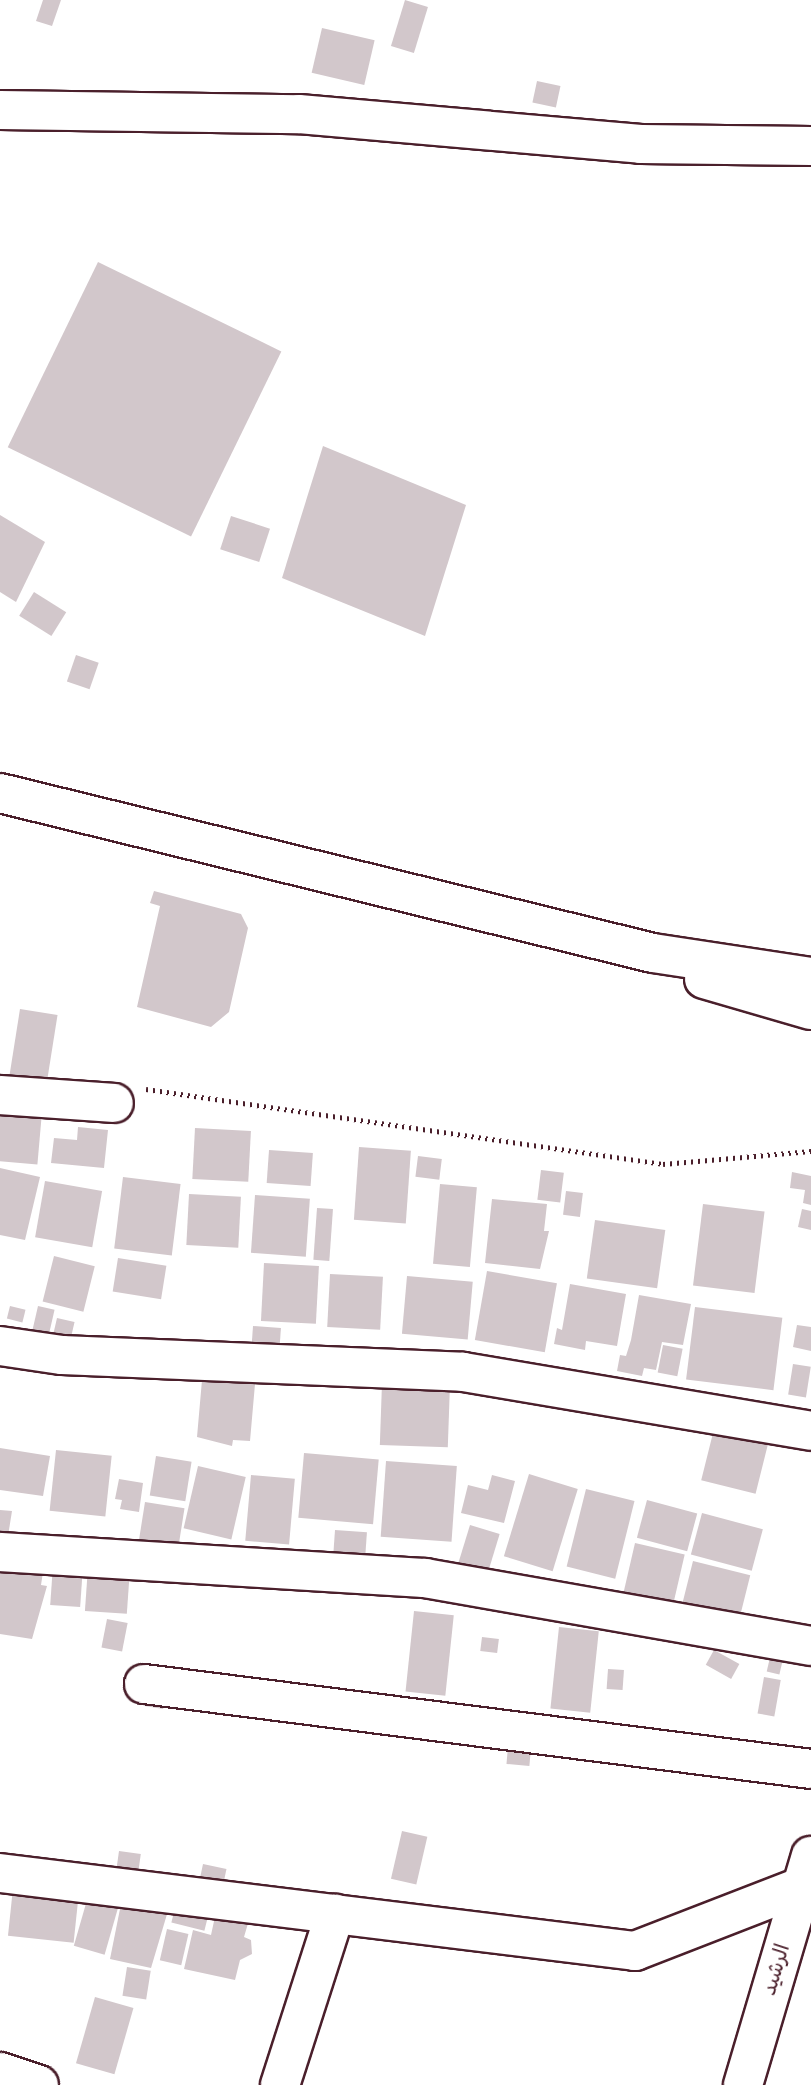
<!DOCTYPE html>
<meta charset="utf-8">
<style>
body{margin:0}
#map{position:relative;width:811px;height:2085px;overflow:hidden;background:#fff;font-family:Kalam,"Playpen Sans Arabic",sans-serif}
div>[style]{position:absolute}
[style*='--x']{left:calc(var(--x)*1px);top:calc(var(--y)*1px);width:calc(var(--w)*1px);rotate:calc(var(--a)*1deg)}
.building>*{inset:0;background:#d2c7cb;transform-origin:0 0}
.path>*{height:4.5px;margin-top:-2.25px;transform-origin:0;background:repeating-linear-gradient(90deg,#4a1f2b 0 2px,transparent 0 7px)}
.roads{filter:drop-shadow(2px 0 #4a1f2b) drop-shadow(-2px 0 #4a1f2b) drop-shadow(0 2px #4a1f2b) drop-shadow(0 -2px #4a1f2b)}
.minor>*{height:38px;margin:-19px;padding:0 19px;transform-origin:19px;border-radius:19px;background:#fff}
.major>*{height:38px;margin:-19px;padding:0 19px;transform-origin:19px;border-radius:19px;background:#fff}
span{translate:-50% -50%;white-space:nowrap;text-align:center;line-height:1.15;-webkit-text-stroke:5px #fff;paint-order:stroke}
.street-label{font-size:21px;color:#4a1f2b}
</style>
<div id="map">
<div class="building">
<div style="clip-path:polygon(43px 0,61px 0,52px 26px,36px 21px)"></div>
<div style="left:405px;top:0;width:24px;height:48px;rotate:17deg"></div>
<div style="left:322px;top:28px;width:54px;height:46px;rotate:13deg"></div>
<div style="left:537px;top:81px;width:24px;height:22px;rotate:12deg"></div>
<div style="left:98px;top:262px;width:204px;height:206px;rotate:26deg"></div>
<div style="clip-path:polygon(323px 446px,466px 505px,425px 636px,282px 578px)"></div>
<div style="clip-path:polygon(0 515px,45px 542px,16px 602px,0 592px)"></div>
<div style="left:231px;top:516px;width:41px;height:35px;rotate:18deg"></div>
<div style="left:34px;top:592px;width:38px;height:28px;rotate:32deg"></div>
<div style="left:76px;top:655px;width:24px;height:28px;rotate:19deg"></div>
<div style="clip-path:polygon(154px 891px,241px 914px,248px 928px,229px 1012px,211px 1027px,137px 1007px,160px 906px,150px 903px)"></div>
<div style="left:20px;top:1009px;width:38px;height:67px;rotate:9deg"></div>
<div style="left:0;top:1110px;width:42px;height:51px;rotate:5deg"></div>
<div style="clip-path:polygon(78px 1127px,108px 1130px,104px 1168px,51px 1163px,54px 1138px,77px 1140px)"></div>
<div style="left:195px;top:1128px;width:56px;height:51px;rotate:3deg"></div>
<div style="left:359px;top:1147px;width:52px;height:73px;rotate:4deg"></div>
<div style="left:269px;top:1150px;width:44px;height:33px;rotate:4deg"></div>
<div style="left:418px;top:1156px;width:24px;height:21px;rotate:7deg"></div>
<div style="clip-path:polygon(0 1168px,40px 1177px,25px 1240px,0 1235px)"></div>
<div style="left:541px;top:1170px;width:23px;height:30px;rotate:7deg"></div>
<div style="clip-path:polygon(792px 1172px,811px 1176px,811px 1205px,803px 1203px,805px 1190px,790px 1188px)"></div>
<div style="left:123px;top:1177px;width:58px;height:72px;rotate:7deg"></div>
<div style="left:45px;top:1181px;width:58px;height:57px;rotate:10deg"></div>
<div style="left:440px;top:1184px;width:37px;height:80px;rotate:5deg"></div>
<div style="left:566px;top:1191px;width:17px;height:24px;rotate:7deg"></div>
<div style="left:189px;top:1194px;width:52px;height:51px;rotate:3deg"></div>
<div style="left:255px;top:1195px;width:55px;height:58px;rotate:4deg"></div>
<div style="clip-path:polygon(492px 1199px,547px 1204px,544px 1231px,549px 1231px,540px 1269px,485px 1263px)"></div>
<div style="left:703px;top:1204px;width:62px;height:82px;rotate:7deg"></div>
<div style="left:317px;top:1208px;width:16px;height:52px;rotate:4deg"></div>
<div style="clip-path:polygon(802px 1209px,811px 1211px,811px 1230px,798px 1227px)"></div>
<div style="left:595px;top:1220px;width:71px;height:59px;rotate:8deg"></div>
<div style="left:54px;top:1256px;width:42px;height:47px;rotate:14deg"></div>
<div style="left:118px;top:1258px;width:49px;height:34px;rotate:9deg"></div>
<div style="left:264px;top:1263px;width:55px;height:58px;rotate:3deg"></div>
<div style="left:487px;top:1271px;width:71px;height:70px;rotate:10deg"></div>
<div style="left:330px;top:1274px;width:53px;height:53px;rotate:3deg"></div>
<div style="left:407px;top:1276px;width:66px;height:58px;rotate:5deg"></div>
<div style="clip-path:polygon(570px 1284px,626px 1294px,617px 1346px,586px 1341px,585px 1350px,554px 1344px,557px 1328px,562px 1330px)"></div>
<div style="clip-path:polygon(639px 1295px,691px 1304px,683px 1345px,662px 1342px,656px 1370px,644px 1368px,642px 1376px,617px 1371px,620px 1355px,626px 1356px,631px 1340px)"></div>
<div style="left:10px;top:1306px;width:16px;height:13px;rotate:14deg"></div>
<div style="left:38px;top:1306px;width:17px;height:24px;rotate:13deg"></div>
<div style="left:695px;top:1307px;width:88px;height:73px;rotate:7deg"></div>
<div style="left:57px;top:1318px;width:18px;height:22px;rotate:13deg"></div>
<div style="clip-path:polygon(797px 1325px,811px 1327px,811px 1351px,793px 1347px)"></div>
<div style="left:253px;top:1326px;width:28px;height:19px;rotate:4deg"></div>
<div style="left:663px;top:1345px;width:20px;height:28px;rotate:11deg"></div>
<div style="left:793px;top:1364px;width:18px;height:31px;rotate:9deg"></div>
<div style="clip-path:polygon(202px 1380px,255px 1384px,250px 1441px,233px 1440px,232px 1446px,197px 1437px)"></div>
<div style="left:382px;top:1383px;width:68px;height:62px;rotate:2deg"></div>
<div style="left:715px;top:1425px;width:56px;height:57px;rotate:14deg"></div>
<div style="clip-path:polygon(0 1448px,50px 1456px,43px 1496px,0 1490px)"></div>
<div style="left:56px;top:1450px;width:56px;height:61px;rotate:6deg"></div>
<div style="left:304px;top:1453px;width:75px;height:65px;rotate:5deg"></div>
<div style="left:156px;top:1456px;width:36px;height:40px;rotate:9deg"></div>
<div style="left:386px;top:1461px;width:71px;height:76px;rotate:4deg"></div>
<div style="left:198px;top:1466px;width:49px;height:64px;rotate:13deg"></div>
<div style="left:529px;top:1474px;width:51px;height:86px;rotate:17deg"></div>
<div style="left:251px;top:1475px;width:44px;height:66px;rotate:5deg"></div>
<div style="clip-path:polygon(492px 1475px,515px 1481px,504px 1523px,461px 1513px,468px 1485px,488px 1490px)"></div>
<div style="clip-path:polygon(119px 1479px,143px 1483px,139px 1512px,120px 1509px,122px 1500px,115px 1499px)"></div>
<div style="left:586px;top:1489px;width:50px;height:80px;rotate:14deg"></div>
<div style="left:647px;top:1500px;width:52px;height:39px;rotate:15deg"></div>
<div style="left:145px;top:1502px;width:40px;height:47px;rotate:9deg"></div>
<div style="clip-path:polygon(0 1510px,12px 1511px,8px 1536px,0 1535px)"></div>
<div style="left:702px;top:1513px;width:63px;height:43px;rotate:15deg"></div>
<div style="left:470px;top:1525px;width:31px;height:44px;rotate:17deg"></div>
<div style="left:335px;top:1530px;width:32px;height:26px;rotate:4deg"></div>
<div style="left:635px;top:1543px;width:51px;height:56px;rotate:13deg"></div>
<div style="left:693px;top:1561px;width:59px;height:52px;rotate:14deg"></div>
<div style="clip-path:polygon(0 1564px,43px 1572px,41px 1585px,47px 1586px,32px 1639px,0 1634px)"></div>
<div style="left:53px;top:1565px;width:30px;height:40px;rotate:4deg"></div>
<div style="left:88px;top:1567px;width:42px;height:44px;rotate:4deg"></div>
<div style="left:414px;top:1611px;width:40px;height:81px;rotate:6deg"></div>
<div style="left:107px;top:1619px;width:21px;height:29px;rotate:11deg"></div>
<div style="left:559px;top:1627px;width:40px;height:82px;rotate:6deg"></div>
<div style="left:482px;top:1637px;width:17px;height:14px;rotate:7deg"></div>
<div style="left:714px;top:1650px;width:29px;height:17px;rotate:29deg"></div>
<div style="left:771px;top:1653px;width:13px;height:19px;rotate:13deg"></div>
<div style="left:608px;top:1669px;width:16px;height:20px;rotate:4deg"></div>
<div style="left:764px;top:1677px;width:17px;height:37px;rotate:10deg"></div>
<div style="left:146px;top:1689px;width:20px;height:17px;rotate:9deg"></div>
<div style="left:509px;top:1735px;width:23px;height:29px;rotate:5deg"></div>
<div style="left:402px;top:1831px;width:26px;height:49px;rotate:13deg"></div>
<div style="left:119px;top:1851px;width:22px;height:16px;rotate:8deg"></div>
<div style="left:203px;top:1864px;width:24px;height:16px;rotate:12deg"></div>
<div style="left:13px;top:1888px;width:66px;height:48px;rotate:6deg"></div>
<div style="left:89px;top:1893px;width:32px;height:55px;rotate:16deg"></div>
<div style="clip-path:polygon(121px 1904px,170px 1904px,151px 1968px,110px 1959px)"></div>
<div style="left:176px;top:1904px;width:34px;height:19px;rotate:14deg"></div>
<div style="clip-path:polygon(216px 1912px,249px 1920px,244px 1937px,251px 1940px,252px 1954px,240px 1960px,235px 1980px,184px 1969px,193px 1930px,211px 1935px)"></div>
<div style="left:167px;top:1929px;width:22px;height:32px;rotate:13deg"></div>
<div style="left:127px;top:1967px;width:24px;height:29px;rotate:9deg"></div>
<div style="left:95px;top:1997px;width:40px;height:69px;rotate:16deg"></div>
</div>
<div class="path">
<div style="--x:146;--y:1089;--w:522;--a:8.25"></div>
<div style="--x:663;--y:1164;--w:149;--a:-5"></div>
</div>
<div class="roads">
<div class="minor">
<div style="--x:0;--y:110;--w:299;--a:0.8"></div>
<div style="--x:299;--y:114;--w:343;--a:5"></div>
<div style="--x:641;--y:144;--w:170;--a:0.7"></div>
<div style="--x:0;--y:793;--w:672;--a:13.77"></div>
<div style="--x:653;--y:953;--w:160;--a:8.6"></div>
<div style="--x:704;--y:979;--w:111;--a:16.2"></div>
<div style="--x:0;--y:1095;--w:114;--a:4"></div>
<div style="--x:0;--y:1346;--w:63;--a:8.3"></div>
<div style="--x:62;--y:1355;--w:401;--a:2.4"></div>
<div style="--x:463;--y:1372;--w:353;--a:9.6"></div>
<div style="--x:0;--y:1552;--w:426;--a:3.5"></div>
<div style="--x:425;--y:1578;--w:392;--a:10"></div>
<div style="--x:144;--y:1684;--w:672;--a:7.26"></div>
<div style="--x:0;--y:1873;--w:640;--a:7"></div>
<div style="--x:635;--y:1951;--w:180;--a:-21.2"></div>
<div style="--x:0;--y:2072;--w:41;--a:18.4"></div>
<div style="--x:280;--y:2085;--w:180;--a:-72.2"></div>
</div>
<div class="major">
<div style="--x:743;--y:2085;--w:239;--a:-73.5"></div>
</div>
</div>
<div class="street-label">
<span style="left:777px;top:1970px;rotate:-73deg">الرشيد</span>
</div>
</div>
